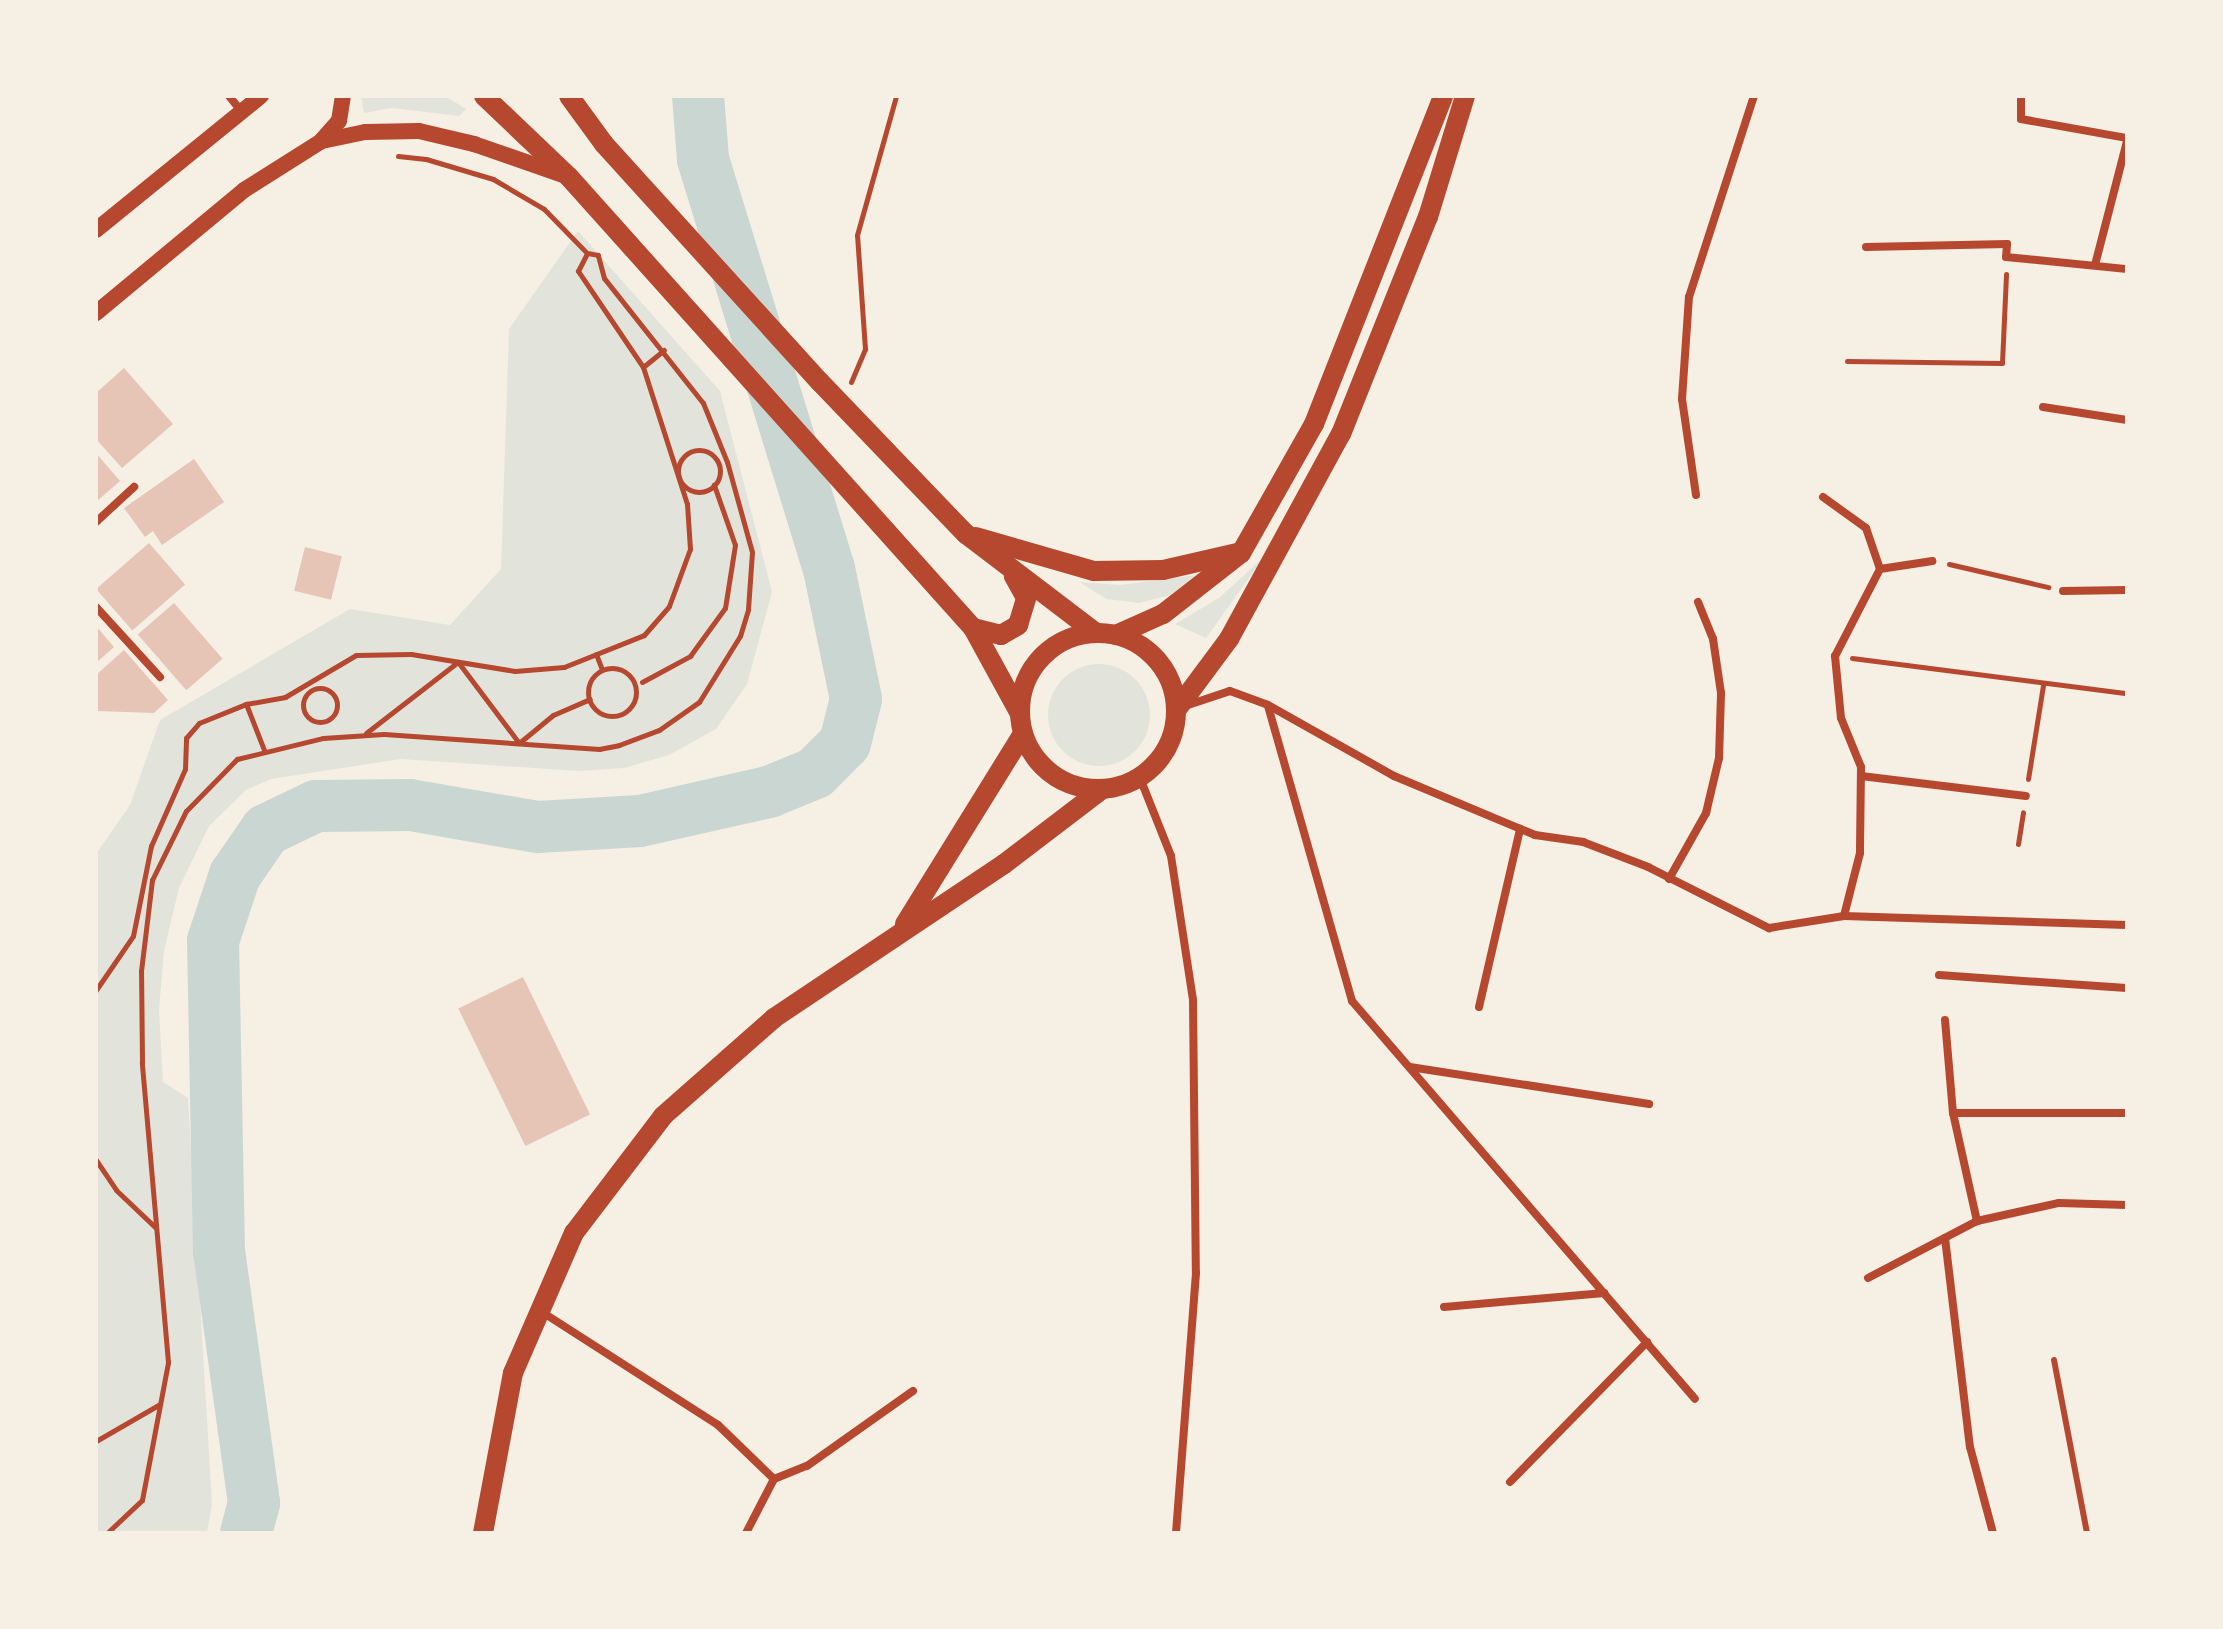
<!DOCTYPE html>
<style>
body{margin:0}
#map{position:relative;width:2223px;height:1629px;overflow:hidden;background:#f6efe4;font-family:"Fira Sans",sans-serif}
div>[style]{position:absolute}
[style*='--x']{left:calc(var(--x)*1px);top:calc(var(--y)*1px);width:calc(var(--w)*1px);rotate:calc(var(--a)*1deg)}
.green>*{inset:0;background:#e2e4dc}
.round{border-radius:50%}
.river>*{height:52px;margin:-26px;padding:0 26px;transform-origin:26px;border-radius:26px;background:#c9d6d2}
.building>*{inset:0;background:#e6c5b7;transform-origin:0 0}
.path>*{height:5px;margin:-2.5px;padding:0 2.5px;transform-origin:2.5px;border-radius:2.5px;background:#b5482f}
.path>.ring{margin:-2.5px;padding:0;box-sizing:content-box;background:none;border:5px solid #b5482f;border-radius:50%}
.service>*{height:6px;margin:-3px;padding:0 3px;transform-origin:3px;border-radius:3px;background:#b5482f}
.minor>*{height:8px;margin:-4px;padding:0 4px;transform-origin:4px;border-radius:4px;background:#b5482f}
.secondary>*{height:16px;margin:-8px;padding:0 8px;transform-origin:8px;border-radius:8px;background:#b5482f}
.primary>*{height:20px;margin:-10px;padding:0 10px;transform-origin:10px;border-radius:10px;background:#b5482f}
.primary>.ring{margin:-10px;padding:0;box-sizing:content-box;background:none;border:20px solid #b5482f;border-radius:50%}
span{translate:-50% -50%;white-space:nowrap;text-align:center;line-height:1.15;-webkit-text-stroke:6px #f6efe4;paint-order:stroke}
.frame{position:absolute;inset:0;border:98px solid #f6efe4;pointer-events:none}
</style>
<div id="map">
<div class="green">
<div style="clip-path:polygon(361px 96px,445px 96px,466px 109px,459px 116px,392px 108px,364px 113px)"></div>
<div style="clip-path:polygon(578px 231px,720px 391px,772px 592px,747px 684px,716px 729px,669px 755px,624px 768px,578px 771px,401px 759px,271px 779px,246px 790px,209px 826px,179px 888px,164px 951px,159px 1010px,163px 1082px,188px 1098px,212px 1504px,207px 1533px,96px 1533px,96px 854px,130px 805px,160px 720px,350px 609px,450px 625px,501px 569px,509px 329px)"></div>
<div style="clip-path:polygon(1265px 556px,1206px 638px,1175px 624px,1219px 598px)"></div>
<div style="clip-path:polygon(1196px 575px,1170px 595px,1139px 603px,1107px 599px,1079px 582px,1120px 585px)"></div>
<div class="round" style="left:1048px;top:664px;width:102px;height:102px"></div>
</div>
<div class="river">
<div style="--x:246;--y:1533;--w:31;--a:-75"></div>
<div style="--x:254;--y:1503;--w:253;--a:-97.9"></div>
<div style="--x:219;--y:1252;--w:311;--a:-91.1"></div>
<div style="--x:213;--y:941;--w:70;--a:-71.6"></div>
<div style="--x:235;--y:875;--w:55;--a:-55.4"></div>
<div style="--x:266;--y:830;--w:55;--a:-25.6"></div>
<div style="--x:316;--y:806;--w:94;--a:-0.6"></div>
<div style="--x:410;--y:805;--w:130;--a:9.8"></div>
<div style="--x:538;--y:827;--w:102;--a:-3.4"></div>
<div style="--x:640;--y:821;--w:132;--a:-12.7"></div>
<div style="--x:769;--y:792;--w:50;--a:-22.4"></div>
<div style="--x:815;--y:773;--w:42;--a:-45"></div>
<div style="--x:845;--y:743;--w:45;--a:-76"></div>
<div style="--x:856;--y:699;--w:133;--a:-101.7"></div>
<div style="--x:829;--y:569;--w:429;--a:-107.1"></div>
<div style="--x:703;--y:159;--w:63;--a:-94.5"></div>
</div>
<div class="building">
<div style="clip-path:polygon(124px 368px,173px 424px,122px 468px,96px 439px,96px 393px)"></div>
<div style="clip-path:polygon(96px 453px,120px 481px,96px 502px)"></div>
<div style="clip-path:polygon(194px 459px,224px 502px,162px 545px,153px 531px,145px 537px,124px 508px)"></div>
<div style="left:149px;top:543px;width:55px;height:70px;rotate:49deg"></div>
<div style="left:305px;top:547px;width:38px;height:45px;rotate:14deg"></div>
<div style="left:174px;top:603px;width:74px;height:48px;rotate:49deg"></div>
<div style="clip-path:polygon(96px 626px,114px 647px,96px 663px)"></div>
<div style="clip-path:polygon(124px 650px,168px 700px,154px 713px,96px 711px,96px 675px)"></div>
<div style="left:523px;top:977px;width:153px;height:72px;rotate:64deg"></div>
</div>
<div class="path">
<div style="--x:398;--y:156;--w:28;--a:6"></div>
<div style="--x:426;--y:159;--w:70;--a:16.6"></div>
<div style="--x:493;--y:179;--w:59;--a:30.5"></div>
<div style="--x:544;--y:209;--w:62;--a:45.7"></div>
<div style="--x:1847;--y:361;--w:155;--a:0.7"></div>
<div style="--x:2002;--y:363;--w:89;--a:-87.4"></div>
<div style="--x:643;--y:367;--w:27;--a:-39"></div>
<div style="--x:851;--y:382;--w:36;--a:-67"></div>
<div style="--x:865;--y:349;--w:114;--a:-94"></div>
<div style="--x:857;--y:235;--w:144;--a:-74.3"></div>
<div class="ring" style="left:678px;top:450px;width:37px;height:37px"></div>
<div style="--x:1949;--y:564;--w:102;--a:13.1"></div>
<div style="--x:596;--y:654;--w:17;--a:69"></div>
<div style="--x:1852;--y:658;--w:277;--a:7.3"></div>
<div class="ring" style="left:588px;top:668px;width:43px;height:43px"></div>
<div style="--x:642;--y:682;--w:55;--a:-28.4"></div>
<div style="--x:690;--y:656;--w:59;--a:-53.9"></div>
<div style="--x:725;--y:608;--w:64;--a:-81"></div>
<div style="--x:735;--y:545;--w:64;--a:-109.3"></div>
<div class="ring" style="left:303px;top:688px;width:29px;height:29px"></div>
<div style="--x:246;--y:704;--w:49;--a:68.6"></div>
<div style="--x:366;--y:733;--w:116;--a:-37.7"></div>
<div style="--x:458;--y:662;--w:101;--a:53"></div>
<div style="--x:519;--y:743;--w:44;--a:-39.5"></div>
<div style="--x:553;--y:715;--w:40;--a:-23.4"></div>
<div style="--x:2028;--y:779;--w:95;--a:-80.9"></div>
<div style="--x:2018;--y:844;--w:32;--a:-81"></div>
<div style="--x:96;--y:990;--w:65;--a:-55.6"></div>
<div style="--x:133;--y:936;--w:92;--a:-78.7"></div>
<div style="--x:151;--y:846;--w:84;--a:-66.2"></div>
<div style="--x:185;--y:769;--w:31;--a:-88"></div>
<div style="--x:186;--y:738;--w:20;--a:-49"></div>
<div style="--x:199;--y:723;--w:51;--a:-22"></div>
<div style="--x:246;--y:704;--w:40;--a:-10"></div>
<div style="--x:285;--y:697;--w:82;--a:-30.6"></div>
<div style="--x:356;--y:655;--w:55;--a:-1"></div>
<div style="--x:411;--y:654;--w:105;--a:9.3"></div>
<div style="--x:515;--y:671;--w:49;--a:-4.7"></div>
<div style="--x:564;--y:667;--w:86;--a:-21.8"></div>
<div style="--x:644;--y:635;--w:38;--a:-49"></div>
<div style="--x:669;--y:606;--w:61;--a:-69.8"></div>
<div style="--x:690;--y:549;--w:45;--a:-93.8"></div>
<div style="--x:687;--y:504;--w:144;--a:-107.8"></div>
<div style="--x:643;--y:367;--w:116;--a:-124.1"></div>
<div style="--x:578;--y:271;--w:20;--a:-63"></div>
<div style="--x:587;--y:253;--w:11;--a:10"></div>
<div style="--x:96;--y:1160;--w:36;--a:56"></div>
<div style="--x:116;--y:1190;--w:55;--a:43.5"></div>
<div style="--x:96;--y:1441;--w:74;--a:-30"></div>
<div style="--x:107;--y:1533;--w:48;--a:-43.3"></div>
<div style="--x:142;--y:1500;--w:140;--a:-79.3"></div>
<div style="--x:168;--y:1362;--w:301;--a:-95"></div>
<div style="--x:142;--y:1062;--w:91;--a:-90.6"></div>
<div style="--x:141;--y:971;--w:92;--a:-83.1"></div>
<div style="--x:152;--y:880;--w:77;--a:-63.8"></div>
<div style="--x:186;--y:811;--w:73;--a:-45.6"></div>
<div style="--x:237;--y:759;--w:89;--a:-13.7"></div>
<div style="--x:323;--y:738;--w:61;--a:-3.8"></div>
<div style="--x:384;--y:734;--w:216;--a:4"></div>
<div style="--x:599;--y:749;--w:20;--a:-11"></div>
<div style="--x:619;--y:745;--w:43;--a:-20.6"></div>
<div style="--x:659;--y:730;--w:49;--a:-35"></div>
<div style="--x:699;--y:702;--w:78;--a:-58.2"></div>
<div style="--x:740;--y:636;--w:28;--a:-73"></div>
<div style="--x:748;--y:609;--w:57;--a:-86"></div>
<div style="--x:752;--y:552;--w:93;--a:-105.5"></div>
<div style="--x:727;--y:462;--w:64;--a:-112.1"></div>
<div style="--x:703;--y:403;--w:159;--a:-128.4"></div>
<div style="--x:604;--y:278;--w:24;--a:-105"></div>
</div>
<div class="service">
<div style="--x:2054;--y:1360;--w:176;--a:79.2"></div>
</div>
<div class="minor">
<div style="--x:229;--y:96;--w:21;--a:51"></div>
<div style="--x:2021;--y:96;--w:23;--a:90"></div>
<div style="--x:2021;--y:119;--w:108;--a:10.2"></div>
<div style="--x:1866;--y:247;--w:141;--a:-1.2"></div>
<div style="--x:2007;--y:244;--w:13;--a:94"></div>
<div style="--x:2006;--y:257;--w:122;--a:5.7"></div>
<div style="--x:2095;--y:265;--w:128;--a:-75.5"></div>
<div style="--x:2043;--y:407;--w:85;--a:8.8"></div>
<div style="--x:1696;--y:495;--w:97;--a:-98.3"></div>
<div style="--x:1682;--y:399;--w:102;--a:-86.1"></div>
<div style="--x:1689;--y:297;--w:211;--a:-72.1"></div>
<div style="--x:1823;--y:497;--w:53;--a:35.8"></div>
<div style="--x:1866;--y:528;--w:43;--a:71.1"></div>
<div style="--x:1880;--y:569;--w:98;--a:117.3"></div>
<div style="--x:1835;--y:656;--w:62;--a:84.5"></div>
<div style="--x:1841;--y:718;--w:53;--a:67.8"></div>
<div style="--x:1861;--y:767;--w:86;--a:90.7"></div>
<div style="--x:1860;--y:853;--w:65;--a:104.3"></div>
<div style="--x:96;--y:522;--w:52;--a:-42.6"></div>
<div style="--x:1880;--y:569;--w:53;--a:-8.7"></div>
<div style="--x:2063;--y:591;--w:64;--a:-0.9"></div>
<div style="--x:96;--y:607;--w:95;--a:47.6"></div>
<div style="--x:1185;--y:706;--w:47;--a:-18.4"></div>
<div style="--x:1230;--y:691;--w:40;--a:20.2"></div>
<div style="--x:1268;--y:705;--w:145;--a:29.4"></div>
<div style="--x:1394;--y:776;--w:153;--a:22.7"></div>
<div style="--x:1535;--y:835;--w:49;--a:8.3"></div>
<div style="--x:1583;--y:842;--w:70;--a:21"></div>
<div style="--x:1648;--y:867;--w:136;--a:26.8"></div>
<div style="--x:1769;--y:928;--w:76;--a:-9.1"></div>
<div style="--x:1844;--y:916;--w:283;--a:1.8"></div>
<div style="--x:1268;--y:706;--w:307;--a:74.1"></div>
<div style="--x:1352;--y:1001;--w:525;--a:49.24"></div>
<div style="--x:1861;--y:776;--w:166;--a:6.9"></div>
<div style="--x:1140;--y:778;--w:84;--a:68.3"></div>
<div style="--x:1171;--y:856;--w:146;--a:81.3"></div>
<div style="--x:1193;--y:1000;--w:273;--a:89.4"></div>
<div style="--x:1196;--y:1273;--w:261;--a:94.4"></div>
<div style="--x:1669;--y:879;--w:76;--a:-60.7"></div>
<div style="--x:1706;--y:813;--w:57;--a:-76.7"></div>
<div style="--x:1719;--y:758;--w:65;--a:-88.2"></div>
<div style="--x:1721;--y:693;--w:55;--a:-98.4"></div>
<div style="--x:1713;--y:639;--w:40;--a:-112"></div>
<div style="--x:1939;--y:975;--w:188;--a:4"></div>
<div style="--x:1479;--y:1007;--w:183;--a:-77"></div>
<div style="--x:1945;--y:1020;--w:93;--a:85.1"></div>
<div style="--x:1953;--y:1113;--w:111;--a:77.5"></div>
<div style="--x:1410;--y:1067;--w:242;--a:8.8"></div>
<div style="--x:1953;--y:1113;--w:174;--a:0"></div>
<div style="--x:1945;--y:1238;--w:210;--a:83.2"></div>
<div style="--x:1970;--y:1447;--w:89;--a:75"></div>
<div style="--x:1868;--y:1278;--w:123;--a:-27.6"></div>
<div style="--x:1977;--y:1221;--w:84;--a:-12.4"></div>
<div style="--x:2059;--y:1203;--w:68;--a:1.7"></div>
<div style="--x:1444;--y:1307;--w:161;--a:-5"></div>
<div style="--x:542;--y:1312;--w:209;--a:32.7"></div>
<div style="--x:718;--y:1425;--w:78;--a:44"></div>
<div style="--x:1510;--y:1482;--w:196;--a:-45.6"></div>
<div style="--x:746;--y:1533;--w:61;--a:-62.6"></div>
<div style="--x:774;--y:1479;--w:35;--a:-22"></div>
<div style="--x:807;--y:1466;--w:130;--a:-35.3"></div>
</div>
<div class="secondary">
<div style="--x:322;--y:141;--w:44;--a:-11.8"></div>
<div style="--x:365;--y:132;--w:54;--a:-1.1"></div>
<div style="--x:419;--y:131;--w:57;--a:13.3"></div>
<div style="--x:474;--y:144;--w:97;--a:19.2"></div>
<div style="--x:96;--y:230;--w:213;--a:-39.1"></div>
<div style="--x:96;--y:313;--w:192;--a:-39.7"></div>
<div style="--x:244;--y:190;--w:90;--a:-32.3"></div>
<div style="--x:320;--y:142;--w:28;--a:-48"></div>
<div style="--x:339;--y:121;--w:25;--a:-81"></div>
</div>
<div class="primary">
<div style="--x:484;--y:96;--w:117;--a:43.6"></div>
<div style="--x:569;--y:177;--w:605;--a:48.15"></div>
<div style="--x:973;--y:628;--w:98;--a:61.3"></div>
<div style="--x:569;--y:96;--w:59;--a:53.9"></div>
<div style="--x:604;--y:144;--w:321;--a:47.8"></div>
<div style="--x:820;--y:382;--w:211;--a:46.2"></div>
<div style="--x:966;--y:534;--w:163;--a:37.3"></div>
<div style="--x:976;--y:537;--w:123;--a:16.1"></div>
<div style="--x:1094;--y:571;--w:69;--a:-0.8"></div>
<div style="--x:1163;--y:570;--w:76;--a:-12.9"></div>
<div style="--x:973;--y:628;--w:29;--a:14"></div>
<div style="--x:1001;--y:635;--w:20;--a:-30"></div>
<div style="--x:1018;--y:625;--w:28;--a:-73"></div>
<div style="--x:1026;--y:598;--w:25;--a:-119"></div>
<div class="ring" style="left:1020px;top:633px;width:136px;height:136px"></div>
<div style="--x:1116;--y:635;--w:51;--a:-24.1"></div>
<div style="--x:1163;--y:614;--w:99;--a:-38"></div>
<div style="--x:1241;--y:553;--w:148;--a:-60.5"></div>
<div style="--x:1314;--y:424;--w:352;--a:-68.5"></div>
<div style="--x:1177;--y:709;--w:87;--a:-53.4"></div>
<div style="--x:1229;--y:639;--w:234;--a:-61.4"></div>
<div style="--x:1341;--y:434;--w:234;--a:-68.2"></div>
<div style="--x:1428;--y:217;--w:127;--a:-73"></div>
<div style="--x:905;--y:924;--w:224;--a:-58.2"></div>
<div style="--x:483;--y:1533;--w:163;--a:-79.4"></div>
<div style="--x:513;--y:1373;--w:153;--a:-66.5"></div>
<div style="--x:574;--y:1233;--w:147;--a:-52.7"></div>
<div style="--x:663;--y:1116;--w:148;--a:-41.4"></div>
<div style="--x:774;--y:1018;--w:277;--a:-33.8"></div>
<div style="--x:1004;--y:864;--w:122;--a:-37.3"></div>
</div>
<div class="frame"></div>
</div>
